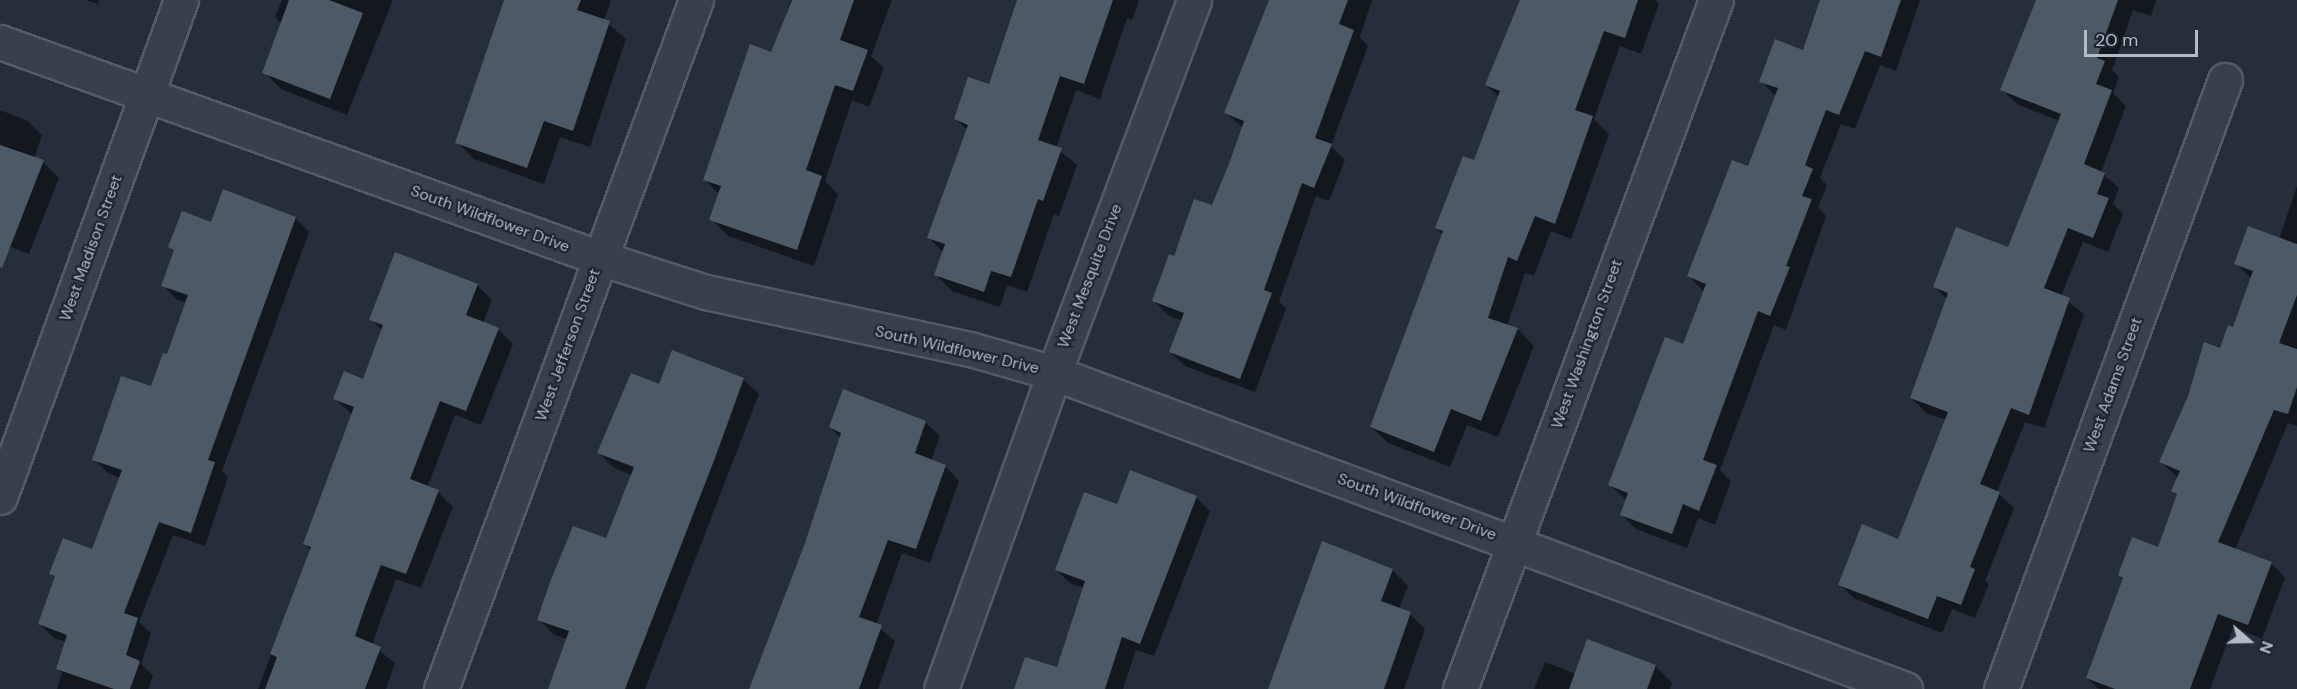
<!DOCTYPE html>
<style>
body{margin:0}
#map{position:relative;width:2297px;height:689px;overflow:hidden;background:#252e39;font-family:"DM Sans",sans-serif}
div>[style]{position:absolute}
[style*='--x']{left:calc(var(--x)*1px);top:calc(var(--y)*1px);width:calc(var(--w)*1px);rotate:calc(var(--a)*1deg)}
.shadow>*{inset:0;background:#0007}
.building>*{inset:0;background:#4d5964}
.roads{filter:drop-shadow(2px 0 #535b64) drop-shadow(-2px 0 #535b64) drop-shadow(0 2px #535b64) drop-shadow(0 -2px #535b64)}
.minor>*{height:33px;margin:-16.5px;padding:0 16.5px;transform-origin:16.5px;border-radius:16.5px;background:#384049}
span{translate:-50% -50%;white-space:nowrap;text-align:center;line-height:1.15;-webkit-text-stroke:4.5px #1d252e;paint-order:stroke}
.street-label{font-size:16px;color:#b3bbc5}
.north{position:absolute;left:2219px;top:611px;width:60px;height:60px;-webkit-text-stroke:4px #1d252e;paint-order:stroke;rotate:110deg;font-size:16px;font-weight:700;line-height:24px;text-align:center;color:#b3bbc5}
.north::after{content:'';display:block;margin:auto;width:21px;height:27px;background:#b3bbc5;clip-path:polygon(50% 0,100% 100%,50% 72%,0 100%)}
.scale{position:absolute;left:2084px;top:30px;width:114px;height:27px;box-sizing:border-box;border:3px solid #b3bbc5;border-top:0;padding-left:8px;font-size:18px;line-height:21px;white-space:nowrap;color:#b3bbc5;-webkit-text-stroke:4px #1d252e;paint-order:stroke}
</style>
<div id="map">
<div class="shadow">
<div style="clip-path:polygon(86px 0,99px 0,98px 4px)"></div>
<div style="clip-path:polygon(282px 0,393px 0,347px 115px,281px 89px,264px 72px,282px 24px,275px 17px)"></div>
<div style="clip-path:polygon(506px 0,611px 0,604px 20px,626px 39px,590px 147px,560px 137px,544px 184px,474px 159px,457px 142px)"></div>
<div style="clip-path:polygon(791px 0,892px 0,871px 56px,884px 68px,869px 107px,852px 100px,825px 181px,838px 194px,814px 266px,728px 236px,711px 219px,719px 194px,704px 179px,772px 54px)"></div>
<div style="clip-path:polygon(1019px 0,1139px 0,1132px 20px,1127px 18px,1100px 99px,1076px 90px,1056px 148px,1077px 165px,1059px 216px,1054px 214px,1027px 292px,1007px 285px,1000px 307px,952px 291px,936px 275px,944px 253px,928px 237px,968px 131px,956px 119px,990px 86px)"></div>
<div style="clip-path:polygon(1271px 0,1372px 0,1360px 37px,1368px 46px,1331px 146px,1345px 160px,1329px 201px,1316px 196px,1279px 302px,1286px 309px,1255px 392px,1185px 366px,1170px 352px,1182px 321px,1168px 315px,1154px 301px,1213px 207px,1243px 128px,1225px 112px)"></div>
<div style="clip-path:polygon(1521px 0,1655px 0,1659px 4px,1641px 54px,1620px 46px,1594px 119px,1609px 134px,1571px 239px,1551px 231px,1534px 276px,1525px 273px,1507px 326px,1518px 329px,1534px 346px,1498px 437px,1467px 425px,1450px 467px,1388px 443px,1371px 427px,1443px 235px,1436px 228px,1475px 162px,1500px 98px,1486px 85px)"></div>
<div style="clip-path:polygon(1822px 0,1920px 0,1896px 71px,1880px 65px,1855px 129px,1841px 124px,1820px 178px,1827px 185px,1818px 207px,1826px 216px,1786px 330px,1774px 325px,1720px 470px,1731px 481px,1715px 525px,1698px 518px,1687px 548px,1636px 529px,1621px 514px,1626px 500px,1610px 485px,1684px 346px,1704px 292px,1689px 276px,1749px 168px,1776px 97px,1761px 81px,1804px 52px)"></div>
<div style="clip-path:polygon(2038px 0,2156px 0,2151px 16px,2133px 10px,2112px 70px,2119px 77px,2113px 93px,2126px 106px,2101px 172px,2119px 188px,2113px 204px,2123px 214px,2108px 252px,2083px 242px,2061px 296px,2084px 314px,2044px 428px,2025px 422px,1997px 492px,2014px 508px,1985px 581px,1989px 584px,1975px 618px,1952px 609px,1942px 633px,1855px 599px,1840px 585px,1899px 541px,1947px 420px,1926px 413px,1911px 398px,1947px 299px,1935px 287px,2008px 249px,2059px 121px,2017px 104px,2002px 90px)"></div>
<div style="clip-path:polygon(0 110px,26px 120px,42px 135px,34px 159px,43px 162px,59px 178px,29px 254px,1px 243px,0 247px)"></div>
<div style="clip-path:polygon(2297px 186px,2297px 426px,2288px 423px,2235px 550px,2271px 563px,2285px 578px,2262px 639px,2233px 627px,2210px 689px,2099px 689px,2087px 678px,2124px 580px,2119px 575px,2158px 549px,2178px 496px,2173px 491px,2178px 478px,2161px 462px,2189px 397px,2234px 329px,2252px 279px,2235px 263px,2279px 239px)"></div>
<div style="clip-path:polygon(295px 218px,309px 232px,222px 471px,228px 477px,205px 546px,173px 535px,139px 622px,151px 633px,141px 664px,153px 676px,148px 689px,57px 689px,62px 673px,57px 668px,66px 642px,54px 638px,40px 624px,56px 578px,51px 573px,93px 551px,121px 478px,108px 473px,94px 459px,152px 388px,168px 356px,187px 303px,176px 299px,163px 285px,175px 252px,170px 247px,212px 224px)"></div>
<div style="clip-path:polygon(477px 285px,492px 300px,483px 323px,498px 329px,513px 344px,481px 425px,455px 415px,427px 488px,438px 492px,453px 507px,421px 588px,396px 579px,381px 619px,372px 645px,395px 663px,386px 689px,258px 689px,311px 550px,305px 544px,353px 415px,335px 399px,364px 380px,383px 331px,371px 320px)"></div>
<div style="clip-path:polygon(743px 379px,759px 394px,645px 689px,549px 689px,567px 639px,554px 635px,539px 619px,607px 540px,632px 475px,614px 468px,599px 453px,660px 386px)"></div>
<div style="clip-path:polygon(925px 422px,940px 436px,931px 461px,945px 466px,959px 481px,930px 563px,902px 553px,876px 625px,895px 641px,878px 689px,749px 689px,806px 543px,841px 438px,830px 427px)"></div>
<div style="clip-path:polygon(1131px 472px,1197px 498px,1210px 511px,1154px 656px,1136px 650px,1123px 689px,1015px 689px,1058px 669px,1084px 588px,1070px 583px,1056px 570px,1118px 506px)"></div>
<div style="clip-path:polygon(1323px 543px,1392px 570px,1408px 586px,1399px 609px,1410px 614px,1425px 629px,1404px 689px,1268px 689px)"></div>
<div style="clip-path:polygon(1545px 662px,1576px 674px,1655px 666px,1672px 683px,1670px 689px,1534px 689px)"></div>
</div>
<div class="building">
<div style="clip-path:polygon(289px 0,329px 0,363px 13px,330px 99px,262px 73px)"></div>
<div style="clip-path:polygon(504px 0,581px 0,577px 10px,610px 21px,573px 131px,544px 121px,527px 168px,455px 143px)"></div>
<div style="clip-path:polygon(792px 0,854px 0,840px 40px,868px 50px,853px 91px,835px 85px,806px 170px,822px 176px,797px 250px,709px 220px,721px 186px,703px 180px,750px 44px,771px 52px)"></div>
<div style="clip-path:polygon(1017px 0,1113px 0,1084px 84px,1060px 76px,1038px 140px,1062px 148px,1043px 201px,1038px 199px,1011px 277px,991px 271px,984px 292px,934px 275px,945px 244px,927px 238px,968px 125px,954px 119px,968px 77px,989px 84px)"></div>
<div style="clip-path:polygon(1269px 0,1348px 0,1339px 24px,1354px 30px,1315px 138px,1332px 144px,1314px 188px,1302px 183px,1264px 290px,1272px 293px,1240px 379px,1169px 352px,1184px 313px,1152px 301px,1169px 254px,1174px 256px,1194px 199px,1212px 205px,1230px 161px,1244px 121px,1224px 113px)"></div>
<div style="clip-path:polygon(1520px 0,1638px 0,1625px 38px,1604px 31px,1575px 110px,1593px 116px,1555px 224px,1535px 216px,1517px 261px,1508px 257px,1488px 318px,1518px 328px,1481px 421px,1451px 409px,1434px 452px,1370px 427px,1443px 231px,1435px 228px,1463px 156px,1474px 160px,1500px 91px,1485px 85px)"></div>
<div style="clip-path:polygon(1820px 0,1901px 0,1881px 57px,1865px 51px,1839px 115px,1826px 110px,1805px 165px,1813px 169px,1802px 196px,1812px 199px,1786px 266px,1790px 267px,1770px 316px,1758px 311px,1703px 460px,1717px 465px,1699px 511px,1683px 504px,1672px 534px,1620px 515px,1628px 493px,1608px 485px,1665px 337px,1683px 344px,1706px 284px,1687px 276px,1732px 160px,1748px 166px,1778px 88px,1759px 82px,1775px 39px,1803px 50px)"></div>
<div style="clip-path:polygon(2036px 0,2118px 0,2097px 58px,2105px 61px,2096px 84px,2112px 90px,2084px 164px,2105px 173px,2097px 194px,2109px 198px,2093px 238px,2068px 228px,2044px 288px,2070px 298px,2029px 415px,2011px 408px,1980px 484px,2000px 492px,1970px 567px,1975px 569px,1961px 605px,1937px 596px,1928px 619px,1838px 585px,1862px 524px,1898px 539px,1948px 412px,1910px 398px,1948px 293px,1933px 287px,1956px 227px,2008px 247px,2061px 114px,2000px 90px)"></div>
<div style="clip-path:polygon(0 145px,44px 160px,2px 268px,0 267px)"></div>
<div style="clip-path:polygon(223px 189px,296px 217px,208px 460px,215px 462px,191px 533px,159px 522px,124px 613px,138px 618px,126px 655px,140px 661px,130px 689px,114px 689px,56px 669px,67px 635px,38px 624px,55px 576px,49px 574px,63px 538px,92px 549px,122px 470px,92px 460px,121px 376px,151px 386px,163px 353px,167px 354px,188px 295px,161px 286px,174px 250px,168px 247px,182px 211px,211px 222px)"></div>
<div style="clip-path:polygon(2248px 226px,2297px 244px,2297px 295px,2279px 343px,2297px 349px,2297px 387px,2288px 414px,2274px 410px,2218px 542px,2272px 562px,2248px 625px,2218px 614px,2190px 689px,2115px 689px,2086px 678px,2123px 578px,2118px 575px,2132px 537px,2158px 547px,2177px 494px,2171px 491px,2180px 471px,2159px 462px,2188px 396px,2204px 342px,2220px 348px,2228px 325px,2233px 327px,2253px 271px,2234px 264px)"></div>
<div style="clip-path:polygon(395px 252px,478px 284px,466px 315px,499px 328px,466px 411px,440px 401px,410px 479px,439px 490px,406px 574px,381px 565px,366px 604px,355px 636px,381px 647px,365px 689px,265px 689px,277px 657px,270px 654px,311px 547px,303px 544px,354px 407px,333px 399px,344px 371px,363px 379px,383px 325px,369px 320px)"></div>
<div style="clip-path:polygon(672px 350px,744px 378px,715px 458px,625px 689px,548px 689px,569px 631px,537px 620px,550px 582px,573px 526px,606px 538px,634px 467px,597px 453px,631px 373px,659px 384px)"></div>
<div style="clip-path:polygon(843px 389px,926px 421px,915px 453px,946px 465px,916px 549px,888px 540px,859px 617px,882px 625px,859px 689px,749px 689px,805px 543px,841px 433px,829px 427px)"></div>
<div style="clip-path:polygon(1130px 470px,1197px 496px,1140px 644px,1122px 637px,1105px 689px,1014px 689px,1025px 657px,1057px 667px,1085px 581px,1055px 570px,1084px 492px,1117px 504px)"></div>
<div style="clip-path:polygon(1322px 541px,1393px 569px,1381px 601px,1411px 612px,1384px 689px,1268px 689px)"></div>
<div style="clip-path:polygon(1587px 639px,1656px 665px,1647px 689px,1569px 689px)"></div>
</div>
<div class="roads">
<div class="minor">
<div style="--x:0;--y:42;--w:638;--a:19.8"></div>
<div style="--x:600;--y:258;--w:111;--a:17.8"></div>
<div style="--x:706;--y:292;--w:270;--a:12.2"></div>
<div style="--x:970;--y:349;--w:87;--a:15.9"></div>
<div style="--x:1054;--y:373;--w:908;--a:20.37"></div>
<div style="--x:0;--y:497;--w:529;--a:-69.99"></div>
<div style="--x:441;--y:689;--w:735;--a:-69.69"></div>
<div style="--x:941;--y:689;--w:336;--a:-70.3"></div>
<div style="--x:1054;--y:373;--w:398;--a:-69.4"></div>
<div style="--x:1460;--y:689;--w:735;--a:-69.62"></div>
<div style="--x:2001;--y:689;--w:649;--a:-69.81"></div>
</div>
</div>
<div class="street-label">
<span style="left:490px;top:219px;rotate:20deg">South Wildflower Drive</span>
<span style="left:91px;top:248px;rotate:-70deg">West Madison Street</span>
<span style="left:1090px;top:276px;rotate:-69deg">West Mesquite Drive</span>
<span style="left:1587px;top:344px;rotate:-70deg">West Washington Street</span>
<span style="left:568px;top:345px;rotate:-70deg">West Jefferson Street</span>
<span style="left:957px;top:350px;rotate:13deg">South Wildflower Drive</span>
<span style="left:2113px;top:385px;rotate:-70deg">West Adams Street</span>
<span style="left:1417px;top:507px;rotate:20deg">South Wildflower Drive</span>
</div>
<div class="north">N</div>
<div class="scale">20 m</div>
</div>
